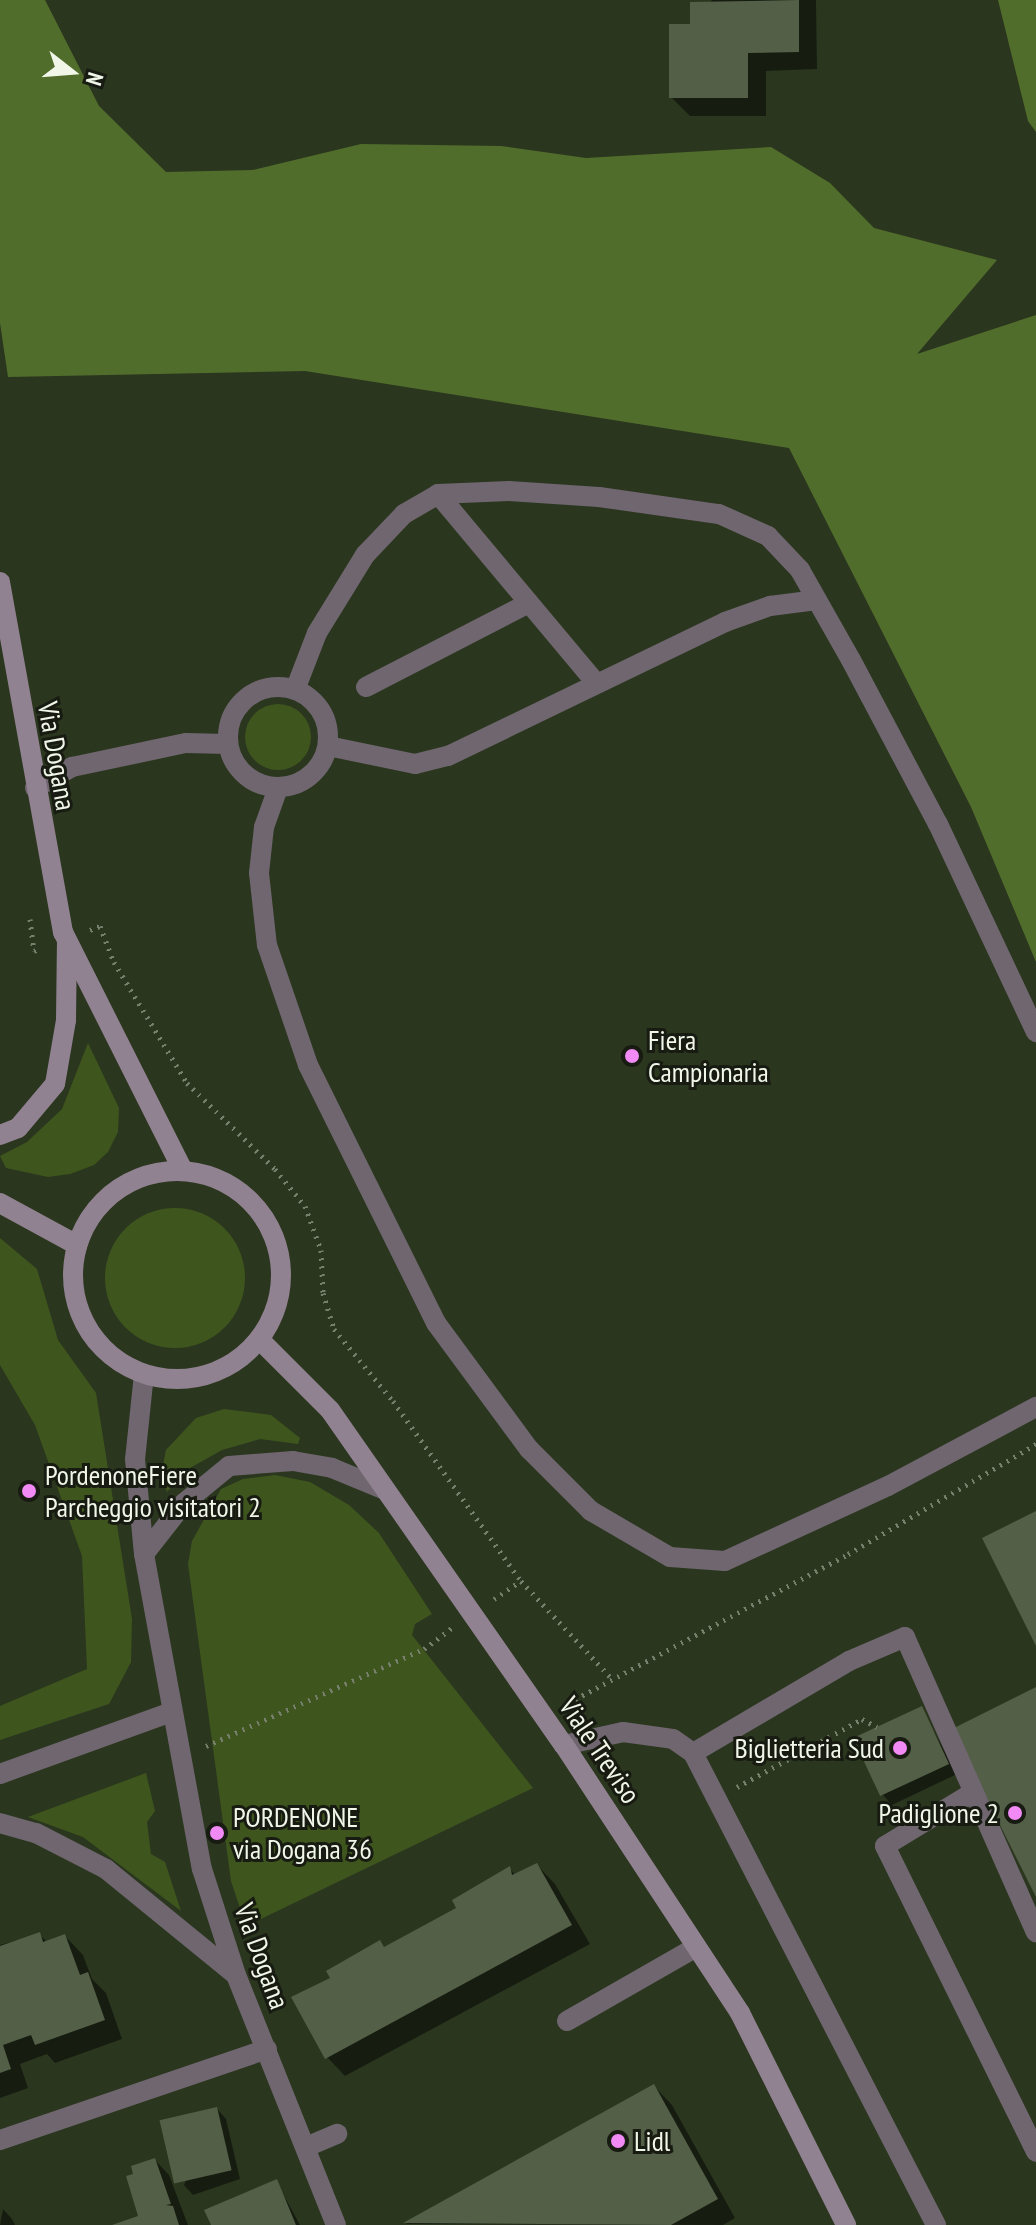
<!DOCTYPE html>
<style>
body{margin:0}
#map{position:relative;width:1036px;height:2225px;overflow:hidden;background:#2b361f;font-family:"PT Sans Narrow",sans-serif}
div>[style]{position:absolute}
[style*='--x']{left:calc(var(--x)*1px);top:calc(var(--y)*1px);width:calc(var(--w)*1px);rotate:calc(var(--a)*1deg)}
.green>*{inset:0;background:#3e561d}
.round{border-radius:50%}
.forest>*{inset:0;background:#516d2b}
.shadow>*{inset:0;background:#0007}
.building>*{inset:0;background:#535f47;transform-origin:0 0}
.path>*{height:5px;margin-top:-2.5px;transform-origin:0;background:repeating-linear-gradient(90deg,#76806c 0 2px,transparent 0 8px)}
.lane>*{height:20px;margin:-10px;padding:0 10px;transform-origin:10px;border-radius:10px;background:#6f666f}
.lane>.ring{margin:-10px;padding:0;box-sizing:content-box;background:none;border:20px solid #6f666f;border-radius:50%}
.street>*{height:20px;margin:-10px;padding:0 10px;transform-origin:10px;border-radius:10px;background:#6f666f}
.secondary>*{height:20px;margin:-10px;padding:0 10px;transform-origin:10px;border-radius:10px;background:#918291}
.secondary>.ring{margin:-10px;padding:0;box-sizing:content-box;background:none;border:20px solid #918291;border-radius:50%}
.dots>*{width:22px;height:22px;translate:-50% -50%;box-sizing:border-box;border:4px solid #171b11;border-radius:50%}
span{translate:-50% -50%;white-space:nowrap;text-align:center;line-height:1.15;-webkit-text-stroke:6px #171b11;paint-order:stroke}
.street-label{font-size:28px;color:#f0f7e9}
.poi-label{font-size:28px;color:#f0f7e9}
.left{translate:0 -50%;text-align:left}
.right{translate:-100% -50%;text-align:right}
.north{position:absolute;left:32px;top:32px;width:80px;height:80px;-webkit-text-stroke:6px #171b11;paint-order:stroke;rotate:107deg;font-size:22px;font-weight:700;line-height:32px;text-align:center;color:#f0f7e9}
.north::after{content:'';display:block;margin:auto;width:28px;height:36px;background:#f0f7e9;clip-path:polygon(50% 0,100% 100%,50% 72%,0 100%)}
</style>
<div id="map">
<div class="green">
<div class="round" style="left:245px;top:704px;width:66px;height:66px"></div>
<div style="clip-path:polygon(88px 1043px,119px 1108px,118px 1132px,108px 1152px,94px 1165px,70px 1174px,48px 1177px,6px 1168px,0 1156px,27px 1142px,62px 1109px)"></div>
<div class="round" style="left:105px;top:1208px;width:140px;height:140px"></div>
<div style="clip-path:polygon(0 1238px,37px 1269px,58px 1340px,96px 1393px,132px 1619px,131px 1662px,109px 1704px,0 1740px,0 1706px,87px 1669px,82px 1556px,35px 1425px,0 1365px)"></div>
<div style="clip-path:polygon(224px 1409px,271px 1415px,300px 1438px,298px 1444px,260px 1439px,222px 1450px,190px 1468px,167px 1492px,161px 1475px,166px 1450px,196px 1418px)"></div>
<div style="clip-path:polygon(275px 1475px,310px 1482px,349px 1505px,379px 1533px,432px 1614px,415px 1624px,412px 1635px,533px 1788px,246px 1926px,231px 1881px,188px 1564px,192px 1541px,221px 1489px,243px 1479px)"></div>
<div style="clip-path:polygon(146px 1773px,155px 1811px,147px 1822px,151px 1854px,165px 1862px,181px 1911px,83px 1837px,28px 1817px)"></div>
</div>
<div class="forest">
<div style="clip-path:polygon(0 0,45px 0,99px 106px,166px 172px,253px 170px,361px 144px,501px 146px,586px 158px,771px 147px,830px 183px,874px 228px,997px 260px,917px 354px,1036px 315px,1036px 962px,971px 807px,789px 448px,305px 371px,8px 377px,0 323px)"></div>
<div style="clip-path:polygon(998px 0,1036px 0,1036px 132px,1028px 121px)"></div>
</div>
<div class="shadow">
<div style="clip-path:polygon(712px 0,816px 0,817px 69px,766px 71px,766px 116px,690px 116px,671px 97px,692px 26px)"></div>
<div style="clip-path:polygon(921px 1708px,957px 1774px,892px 1805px,883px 1795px)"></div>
<div style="clip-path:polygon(537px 1865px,555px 1884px,590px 1944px,345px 2076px,327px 2057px,385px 1948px,459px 1909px,509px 1869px,516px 1875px)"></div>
<div style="clip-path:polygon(39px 1934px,47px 1942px,65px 1936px,83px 1955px,92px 1979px,106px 1993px,122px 2039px,55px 2063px,47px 2054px,20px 2064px,28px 2088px,0 2098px,0 1945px)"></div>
<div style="clip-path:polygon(654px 2086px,672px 2105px,735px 2218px,723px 2225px,406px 2224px)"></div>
<div style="clip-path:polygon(217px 2109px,226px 2119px,240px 2179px,193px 2195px,184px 2185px)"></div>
<div style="clip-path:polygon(155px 2160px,169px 2175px,188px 2225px,116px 2225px,141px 2217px)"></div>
<div style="clip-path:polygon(276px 2181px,300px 2225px,213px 2225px)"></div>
<div style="clip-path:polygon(3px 2209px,12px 2219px,15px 2225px,0 2225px)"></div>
</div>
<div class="building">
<div style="clip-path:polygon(799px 0,799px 52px,748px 53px,748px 98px,669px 98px,669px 24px,690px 24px,690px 2px)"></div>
<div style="clip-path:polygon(1036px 1511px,1036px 1646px,982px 1538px)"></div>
<div style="clip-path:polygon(1036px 1687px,1036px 1897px,952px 1729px)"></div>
<div style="left:922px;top:1706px;width:64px;height:76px;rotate:65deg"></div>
<div style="clip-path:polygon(537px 1863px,572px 1925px,325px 2059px,291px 1997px,330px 1978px,326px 1971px,380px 1940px,384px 1947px,456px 1908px,452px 1900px,510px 1866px,512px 1875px)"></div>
<div style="clip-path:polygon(40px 1932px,43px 1942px,65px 1934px,80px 1975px,88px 1972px,105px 2020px,35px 2045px,31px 2035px,3px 2045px,11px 2069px,0 2073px,0 1946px)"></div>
<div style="clip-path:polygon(654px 2084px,718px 2199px,671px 2225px,403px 2223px)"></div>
<div style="left:217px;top:2107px;width:65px;height:59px;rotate:77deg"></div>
<div style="clip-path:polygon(155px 2158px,171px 2204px,166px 2205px,173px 2206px,179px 2225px,112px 2225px,138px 2216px,126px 2176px,133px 2174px,131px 2166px)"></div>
<div style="clip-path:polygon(277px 2179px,296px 2225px,211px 2225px,204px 2210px)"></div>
</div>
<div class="path">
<div style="--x:30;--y:919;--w:32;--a:83"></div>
<div style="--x:34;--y:951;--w:5;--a:-22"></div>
<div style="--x:90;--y:930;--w:11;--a:-22"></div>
<div style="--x:100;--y:926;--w:39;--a:69"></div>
<div style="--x:114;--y:962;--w:141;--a:58.9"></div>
<div style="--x:187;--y:1083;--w:123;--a:44.3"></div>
<div style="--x:275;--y:1169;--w:48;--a:51"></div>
<div style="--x:305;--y:1206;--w:47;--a:70"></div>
<div style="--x:321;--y:1250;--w:43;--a:87.3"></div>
<div style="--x:323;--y:1293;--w:38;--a:73"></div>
<div style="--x:334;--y:1329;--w:93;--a:50.7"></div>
<div style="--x:393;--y:1401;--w:221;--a:54.6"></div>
<div style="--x:521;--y:1581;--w:134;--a:47.1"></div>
<div style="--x:494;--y:1599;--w:32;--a:-34"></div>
<div style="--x:568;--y:1703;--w:317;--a:-28"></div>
<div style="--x:848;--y:1554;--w:218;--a:-30.3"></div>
<div style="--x:206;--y:1746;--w:239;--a:-24"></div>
<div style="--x:424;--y:1649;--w:36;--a:-37"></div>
<div style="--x:737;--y:1787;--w:142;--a:-28.5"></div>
<div style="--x:862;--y:1719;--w:17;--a:28"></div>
</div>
<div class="lane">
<div style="--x:438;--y:494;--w:245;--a:50.1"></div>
<div class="ring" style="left:228px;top:687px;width:80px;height:80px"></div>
<div style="--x:366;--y:687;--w:183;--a:-27.3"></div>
<div style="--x:295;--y:690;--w:61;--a:-68.9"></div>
<div style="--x:317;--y:633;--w:92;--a:-58.4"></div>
<div style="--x:365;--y:555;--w:57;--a:-46.4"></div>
<div style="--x:404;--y:514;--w:39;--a:-30"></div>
<div style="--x:438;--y:494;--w:71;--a:-2.4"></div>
<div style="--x:509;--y:491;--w:90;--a:3.8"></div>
<div style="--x:599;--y:497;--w:121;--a:8.1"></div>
<div style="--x:719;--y:514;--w:54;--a:24.2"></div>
<div style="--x:768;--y:536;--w:47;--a:46.7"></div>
<div style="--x:800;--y:570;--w:103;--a:60.5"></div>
<div style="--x:851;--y:660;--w:186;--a:62.1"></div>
<div style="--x:938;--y:824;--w:230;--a:64.8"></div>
<div style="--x:328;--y:746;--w:89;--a:11.7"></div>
<div style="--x:415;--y:764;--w:34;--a:-14"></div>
<div style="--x:448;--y:756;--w:308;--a:-25.8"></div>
<div style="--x:725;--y:622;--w:48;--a:-19.6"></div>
<div style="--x:770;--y:606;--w:47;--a:-7.3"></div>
<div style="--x:35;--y:788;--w:43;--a:-29.6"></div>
<div style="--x:72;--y:767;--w:116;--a:-11.9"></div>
<div style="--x:186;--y:743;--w:41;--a:1.4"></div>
<div style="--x:278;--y:788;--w:41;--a:109.7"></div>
<div style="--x:264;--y:827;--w:46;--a:96.2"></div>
<div style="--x:259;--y:873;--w:72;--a:83.7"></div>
<div style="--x:267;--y:945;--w:127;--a:71.1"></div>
<div style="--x:308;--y:1065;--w:288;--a:63.6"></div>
<div style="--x:436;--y:1323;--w:157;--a:53.6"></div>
<div style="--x:529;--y:1449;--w:88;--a:45"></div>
<div style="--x:591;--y:1511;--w:91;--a:30.2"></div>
<div style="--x:670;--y:1557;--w:55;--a:4.2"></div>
<div style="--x:725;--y:1561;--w:179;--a:-24.7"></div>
<div style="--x:888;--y:1486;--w:168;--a:-28.1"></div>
<div style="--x:564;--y:1745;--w:60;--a:-12.4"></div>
<div style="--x:623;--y:1732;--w:50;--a:8"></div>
<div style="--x:673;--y:1739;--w:24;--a:35"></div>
<div style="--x:693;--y:1753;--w:531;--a:62.76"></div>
<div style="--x:693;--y:1753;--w:181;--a:-30.5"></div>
<div style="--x:849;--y:1661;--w:61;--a:-23.2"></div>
<div style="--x:905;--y:1637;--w:323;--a:66.1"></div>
<div style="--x:972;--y:1793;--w:102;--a:148.7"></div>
<div style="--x:885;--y:1846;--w:341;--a:63.7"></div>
<div style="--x:567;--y:2021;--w:149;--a:-29.8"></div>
<div style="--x:306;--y:2147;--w:34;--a:-23"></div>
</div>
<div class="street">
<div style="--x:144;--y:1374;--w:85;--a:96"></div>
<div style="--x:135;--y:1459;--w:95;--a:84.6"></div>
<div style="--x:144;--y:1554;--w:320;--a:79.6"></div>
<div style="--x:202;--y:1869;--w:111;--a:72.2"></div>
<div style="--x:236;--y:1975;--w:269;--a:68.2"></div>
<div style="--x:144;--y:1554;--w:65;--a:-51.9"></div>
<div style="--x:184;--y:1503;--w:58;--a:-39.4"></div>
<div style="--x:229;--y:1466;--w:64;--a:-4.5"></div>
<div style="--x:293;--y:1461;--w:40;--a:10"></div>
<div style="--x:332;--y:1468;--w:55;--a:22.4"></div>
<div style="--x:0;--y:1774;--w:182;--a:-19.9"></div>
<div style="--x:0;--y:1823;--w:37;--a:16"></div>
<div style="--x:36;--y:1833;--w:79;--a:27.2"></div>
<div style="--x:106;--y:1869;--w:168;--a:39.2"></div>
<div style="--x:0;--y:2140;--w:282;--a:-18.8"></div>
</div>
<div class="secondary">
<div style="--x:0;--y:582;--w:356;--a:79.8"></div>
<div style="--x:63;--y:932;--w:267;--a:63.3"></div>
<div style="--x:0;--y:1135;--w:19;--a:-21"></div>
<div style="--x:18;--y:1128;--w:57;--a:-49.9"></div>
<div style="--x:55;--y:1084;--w:65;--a:-80.2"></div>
<div style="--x:66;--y:1020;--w:77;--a:-89.3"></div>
<div class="ring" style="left:73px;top:1171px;width:188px;height:188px"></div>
<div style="--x:0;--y:1203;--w:88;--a:28.6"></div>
<div style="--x:259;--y:1339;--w:100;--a:45"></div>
<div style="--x:330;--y:1410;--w:409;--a:55.1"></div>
<div style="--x:564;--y:1745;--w:321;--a:56.7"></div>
<div style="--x:740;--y:2013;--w:237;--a:63.4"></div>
</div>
<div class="dots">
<div style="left:632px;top:1056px;background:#f18af4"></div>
<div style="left:29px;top:1491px;background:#f18af4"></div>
<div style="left:900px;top:1748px;background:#f18af4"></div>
<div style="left:1015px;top:1813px;background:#f18af4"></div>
<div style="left:217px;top:1833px;background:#f18af4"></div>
<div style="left:618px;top:2141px;background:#f18af4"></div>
</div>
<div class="street-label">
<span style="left:57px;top:756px;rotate:80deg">Via Dogana</span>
<span style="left:600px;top:1750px;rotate:56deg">Viale Treviso</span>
<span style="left:262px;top:1956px;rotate:70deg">Via Dogana</span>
</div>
<div class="poi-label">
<span class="left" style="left:648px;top:1056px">Fiera<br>Campionaria</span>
<span class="left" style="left:45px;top:1491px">PordenoneFiere<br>Parcheggio visitatori 2</span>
<span class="right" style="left:884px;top:1748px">Biglietteria Sud</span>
<span class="right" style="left:999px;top:1813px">Padiglione 2</span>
<span class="left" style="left:233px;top:1833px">PORDENONE<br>via Dogana 36</span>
<span class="left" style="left:634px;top:2141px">Lidl</span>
</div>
<div class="north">N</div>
</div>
